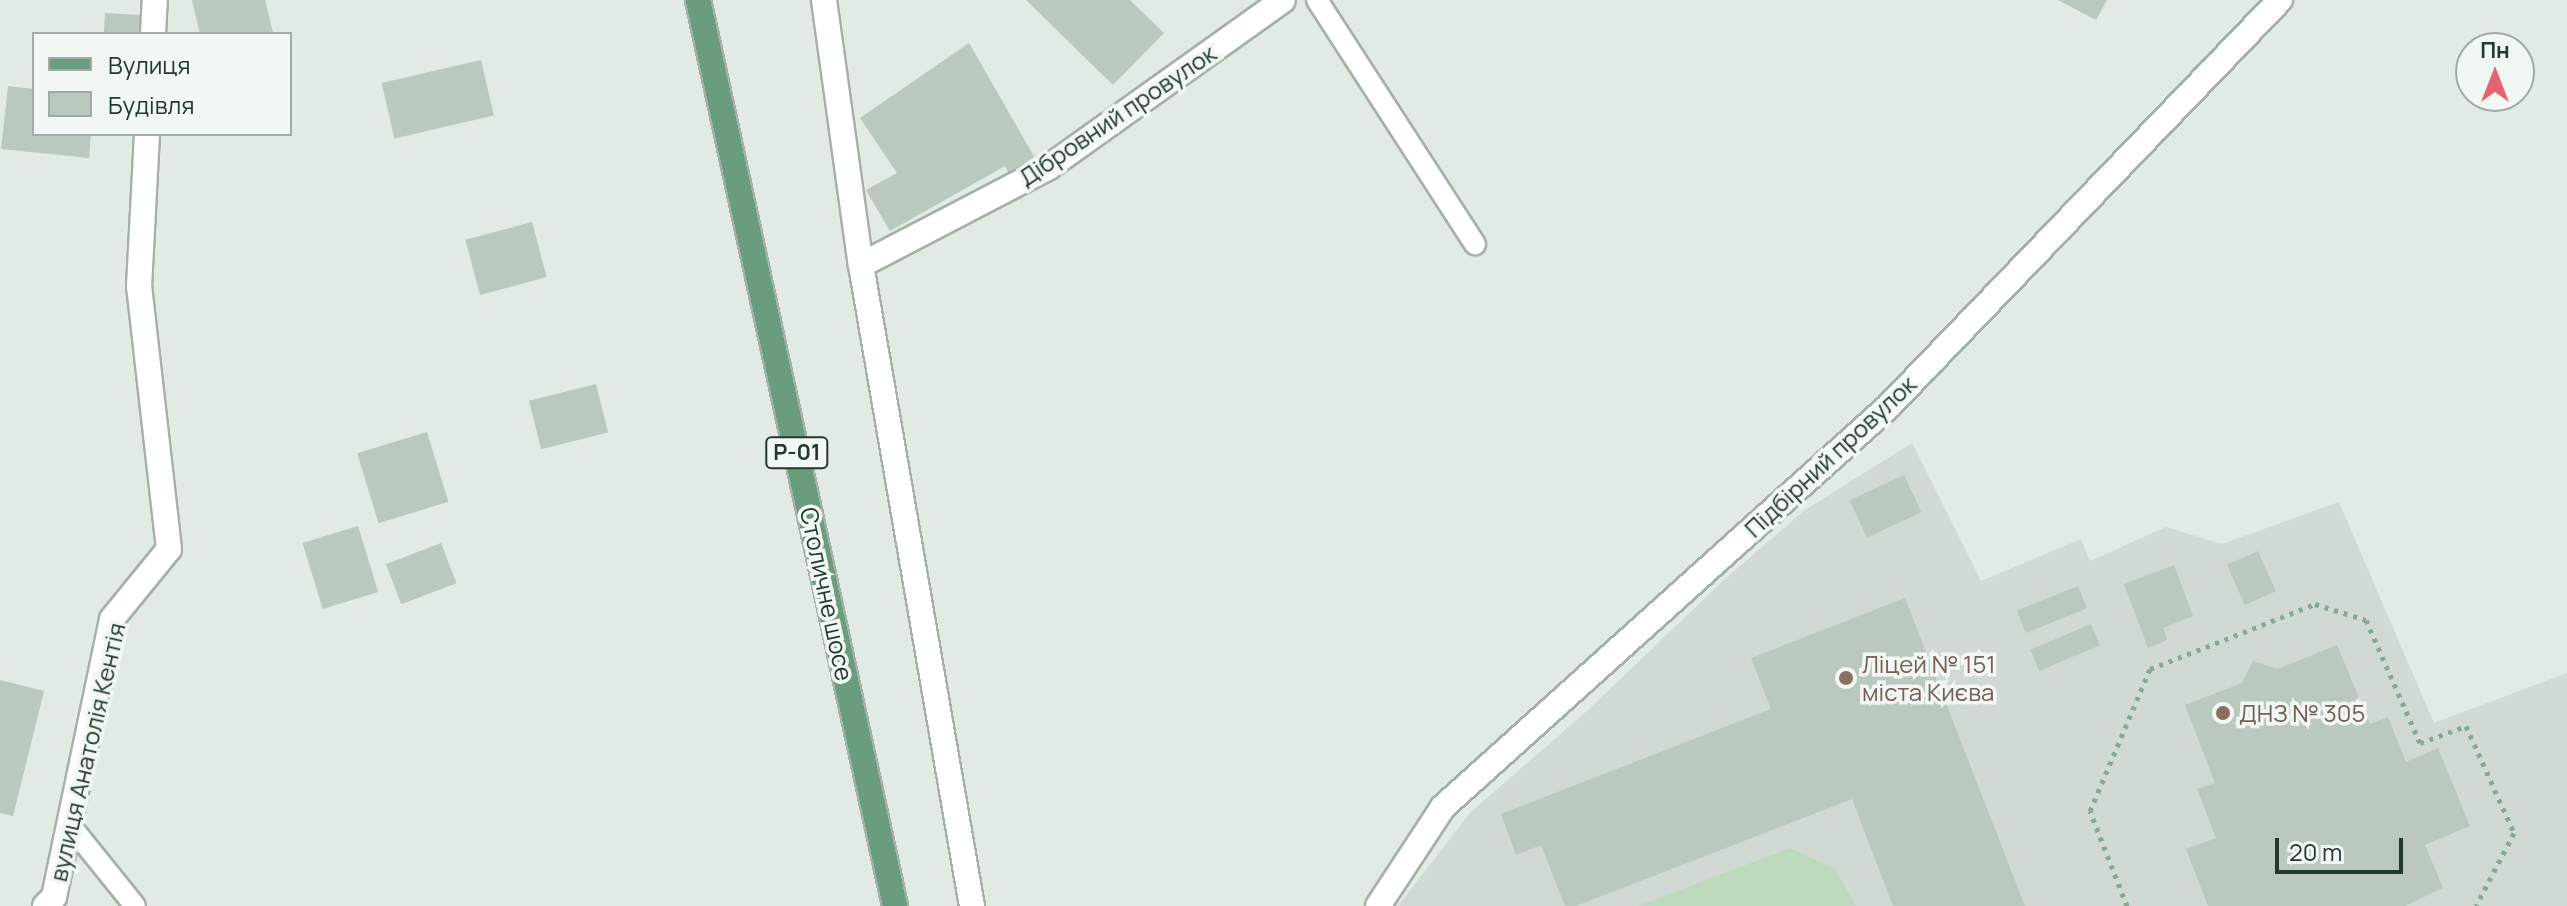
<!DOCTYPE html>
<meta charset="utf-8">
<style>
body{margin:0}
#map{position:relative;width:2567px;height:906px;overflow:hidden;background:#e1eae3;font-family:Manrope,sans-serif}
div>[style]{position:absolute}
[style*='--x']{left:calc(var(--x)*1px);top:calc(var(--y)*1px);width:calc(var(--w)*1px);rotate:calc(var(--a)*1deg)}
.built>*{inset:0;background:#d0dad2}
.green>*{inset:0;background:#bedabc}
.building>*{inset:0;background:#bac8be;transform-origin:0 0}
.path>*{height:5px;margin-top:-2.5px;transform-origin:0;background:repeating-linear-gradient(90deg,#84ab92 0 4px,transparent 0 10px)}
.roads{filter:drop-shadow(2px 0 #a4b1a8) drop-shadow(-2px 0 #a4b1a8) drop-shadow(0 2px #a4b1a8) drop-shadow(0 -2px #a4b1a8)}
.service>*{height:20px;margin:-10px;padding:0 10px;transform-origin:10px;border-radius:10px;background:#fff}
.minor>*{height:24px;margin:-12px;padding:0 12px;transform-origin:12px;border-radius:12px;background:#fff}
.primary>*{height:24px;margin:-12px;padding:0 12px;transform-origin:12px;border-radius:12px;background:#6a9c7e}
.dots>*{width:22px;height:22px;translate:-50% -50%;box-sizing:border-box;border:4px solid #f1f7f2;border-radius:50%}
span{translate:-50% -50%;white-space:nowrap;text-align:center;line-height:1.15;-webkit-text-stroke:7px #f1f7f2;paint-order:stroke}
.shield-label span{padding:2px 6px;background:#f1f7f2;border:2px solid;border-radius:6px;-webkit-text-stroke-width:0}
.shield-label{font-size:22px;color:#23392c;font-weight:700}
.street-label{font-size:24px;color:#23392c}
.education-label{font-size:24px;color:#785e54}
.left{translate:0 -50%;text-align:left}
.legend{position:absolute;left:32px;top:32px;width:260px;height:104px;box-sizing:border-box;background:#f1f7f2;border:2px solid #9faba3;margin:0;padding:10px 14px;list-style:none;font-size:24px;color:#23392c}
.legend li{display:flex;align-items:center;gap:16px;height:40px}
.legend b{width:40px;border:2px solid #9faba3}
.north{position:absolute;left:2455px;top:32px;width:80px;height:80px;box-sizing:border-box;background:#f1f7f2;border:2px solid #9faba3;border-radius:50%;rotate:0deg;font-size:22px;font-weight:700;line-height:32px;text-align:center;color:#23392c}
.north::after{content:'';display:block;margin:auto;width:28px;height:36px;background:#e56470;clip-path:polygon(50% 0,100% 100%,50% 72%,0 100%)}
.scale{position:absolute;left:2275px;top:838px;width:128px;height:36px;box-sizing:border-box;border:4px solid #23392c;border-top:0;padding-left:10px;font-size:24px;line-height:28px;white-space:nowrap;color:#23392c;-webkit-text-stroke:6px #f1f7f2;paint-order:stroke}
</style>
<div id="map">
<div class="built">
<div style="clip-path:polygon(1912px 443px,1981px 581px,2081px 539px,2090px 561px,2166px 527px,2222px 544px,2339px 502px,2434px 723px,2567px 673px,2567px 906px,1398px 906px,1470px 813px,1588px 710px,1725px 579px,1805px 510px)"></div>
</div>
<div class="green">
<div style="clip-path:polygon(1790px 848px,1835px 869px,1856px 906px,1638px 906px)"></div>
</div>
<div class="building">
<div style="clip-path:polygon(192px 0,265px 0,273px 33px,200px 34px)"></div>
<div style="clip-path:polygon(1026px 0,1130px 0,1164px 33px,1113px 85px)"></div>
<div style="clip-path:polygon(2058px 0,2107px 0,2096px 20px)"></div>
<div style="left:105px;top:13px;width:41px;height:21px;rotate:3deg"></div>
<div style="clip-path:polygon(969px 43px,1039px 165px,1012px 180px,1005px 166px,890px 231px,866px 190px,897px 173px,860px 118px)"></div>
<div style="left:481px;top:60px;width:57px;height:102px;rotate:77deg"></div>
<div style="clip-path:polygon(8px 86px,34px 89px,34px 134px,91px 134px,89px 158px,1px 149px)"></div>
<div style="left:532px;top:222px;width:57px;height:69px;rotate:75deg"></div>
<div style="left:596px;top:384px;width:50px;height:69px;rotate:76deg"></div>
<div style="left:427px;top:432px;width:73px;height:73px;rotate:73deg"></div>
<div style="left:1904px;top:475px;width:41px;height:60px;rotate:65deg"></div>
<div style="left:358px;top:526px;width:69px;height:58px;rotate:73deg"></div>
<div style="left:441px;top:543px;width:43px;height:59px;rotate:69deg"></div>
<div style="left:2258px;top:551px;width:44px;height:34px;rotate:66deg"></div>
<div style="clip-path:polygon(2174px 565px,2193px 616px,2163px 628px,2167px 640px,2148px 648px,2124px 584px)"></div>
<div style="left:2078px;top:586px;width:24px;height:66px;rotate:68deg"></div>
<div style="clip-path:polygon(1905px 598px,2025px 906px,1893px 906px,1852px 799px,1576px 906px,1565px 906px,1541px 845px,1516px 855px,1501px 814px,1771px 709px,1751px 658px)"></div>
<div style="left:2091px;top:624px;width:23px;height:66px;rotate:67deg"></div>
<div style="clip-path:polygon(2337px 645px,2370px 724px,2388px 717px,2406px 762px,2438px 748px,2470px 826px,2425px 845px,2443px 888px,2405px 906px,2208px 906px,2186px 849px,2216px 838px,2197px 789px,2215px 783px,2185px 705px,2242px 683px,2253px 661px,2278px 669px)"></div>
<div style="clip-path:polygon(0 680px,44px 691px,13px 816px,0 813px)"></div>
</div>
<div class="path">
<div style="--x:2127;--y:906;--w:102;--a:-111.3"></div>
<div style="--x:2090;--y:811;--w:154;--a:-67.1"></div>
<div style="--x:2150;--y:669;--w:177;--a:-21.5"></div>
<div style="--x:2315;--y:604;--w:53;--a:17.4"></div>
<div style="--x:2366;--y:620;--w:134;--a:66.3"></div>
<div style="--x:2420;--y:743;--w:49;--a:-20.3"></div>
<div style="--x:2466;--y:726;--w:117;--a:65.8"></div>
<div style="--x:2514;--y:833;--w:82;--a:117.5"></div>
</div>
<div class="roads">
<div class="service">
<div style="--x:1317;--y:0;--w:291;--a:57.1"></div>
<div style="--x:69;--y:824;--w:105;--a:51.2"></div>
</div>
<div class="minor">
<div style="--x:824;--y:0;--w:268;--a:82.1"></div>
<div style="--x:861;--y:265;--w:651;--a:80.18"></div>
<div style="--x:153;--y:34;--w:34;--a:-87"></div>
<div style="--x:861;--y:265;--w:212;--a:-27.5"></div>
<div style="--x:1049;--y:167;--w:287;--a:-35.5"></div>
<div style="--x:45;--y:906;--w:13;--a:-45"></div>
<div style="--x:54;--y:897;--w:284;--a:-78.2"></div>
<div style="--x:112;--y:619;--w:90;--a:-50.8"></div>
<div style="--x:169;--y:549;--w:264;--a:-96.5"></div>
<div style="--x:139;--y:287;--w:153;--a:-87"></div>
<div style="--x:1378;--y:906;--w:118;--a:-56.7"></div>
<div style="--x:1443;--y:807;--w:598;--a:-41.95"></div>
<div style="--x:1888;--y:407;--w:565;--a:-46.08"></div>
</div>
<div class="primary">
<div style="--x:698;--y:0;--w:927;--a:77.73"></div>
</div>
</div>
<div class="dots">
<div style="left:1846px;top:678px;background:#8d6e63"></div>
<div style="left:2223px;top:713px;background:#8d6e63"></div>
</div>
<div class="shield-label">
<span style="left:797px;top:453px">Р-01</span>
</div>
<div class="street-label">
<span style="left:1117px;top:115px;rotate:-34deg">Дібровний провулок</span>
<span style="left:1830px;top:456px;rotate:-43deg">Підбірний провулок</span>
<span style="left:827px;top:594px;rotate:78deg">Столичне шосе</span>
<span style="left:87px;top:752px;rotate:-77deg">вулиця Анатолія Кентія</span>
</div>
<div class="education-label">
<span class="left" style="left:1862px;top:678px">Ліцей № 151<br>міста Києва</span>
<span class="left" style="left:2239px;top:713px">ДНЗ № 305</span>
</div>
<ul class="legend">
<li><b style="height:10px;background:#6a9c7e"></b>Вулиця</li>
<li><b style="height:22px;background:#bac8be"></b>Будівля</li>
</ul>
<div class="north">Пн</div>
<div class="scale">20 m</div>
</div>
